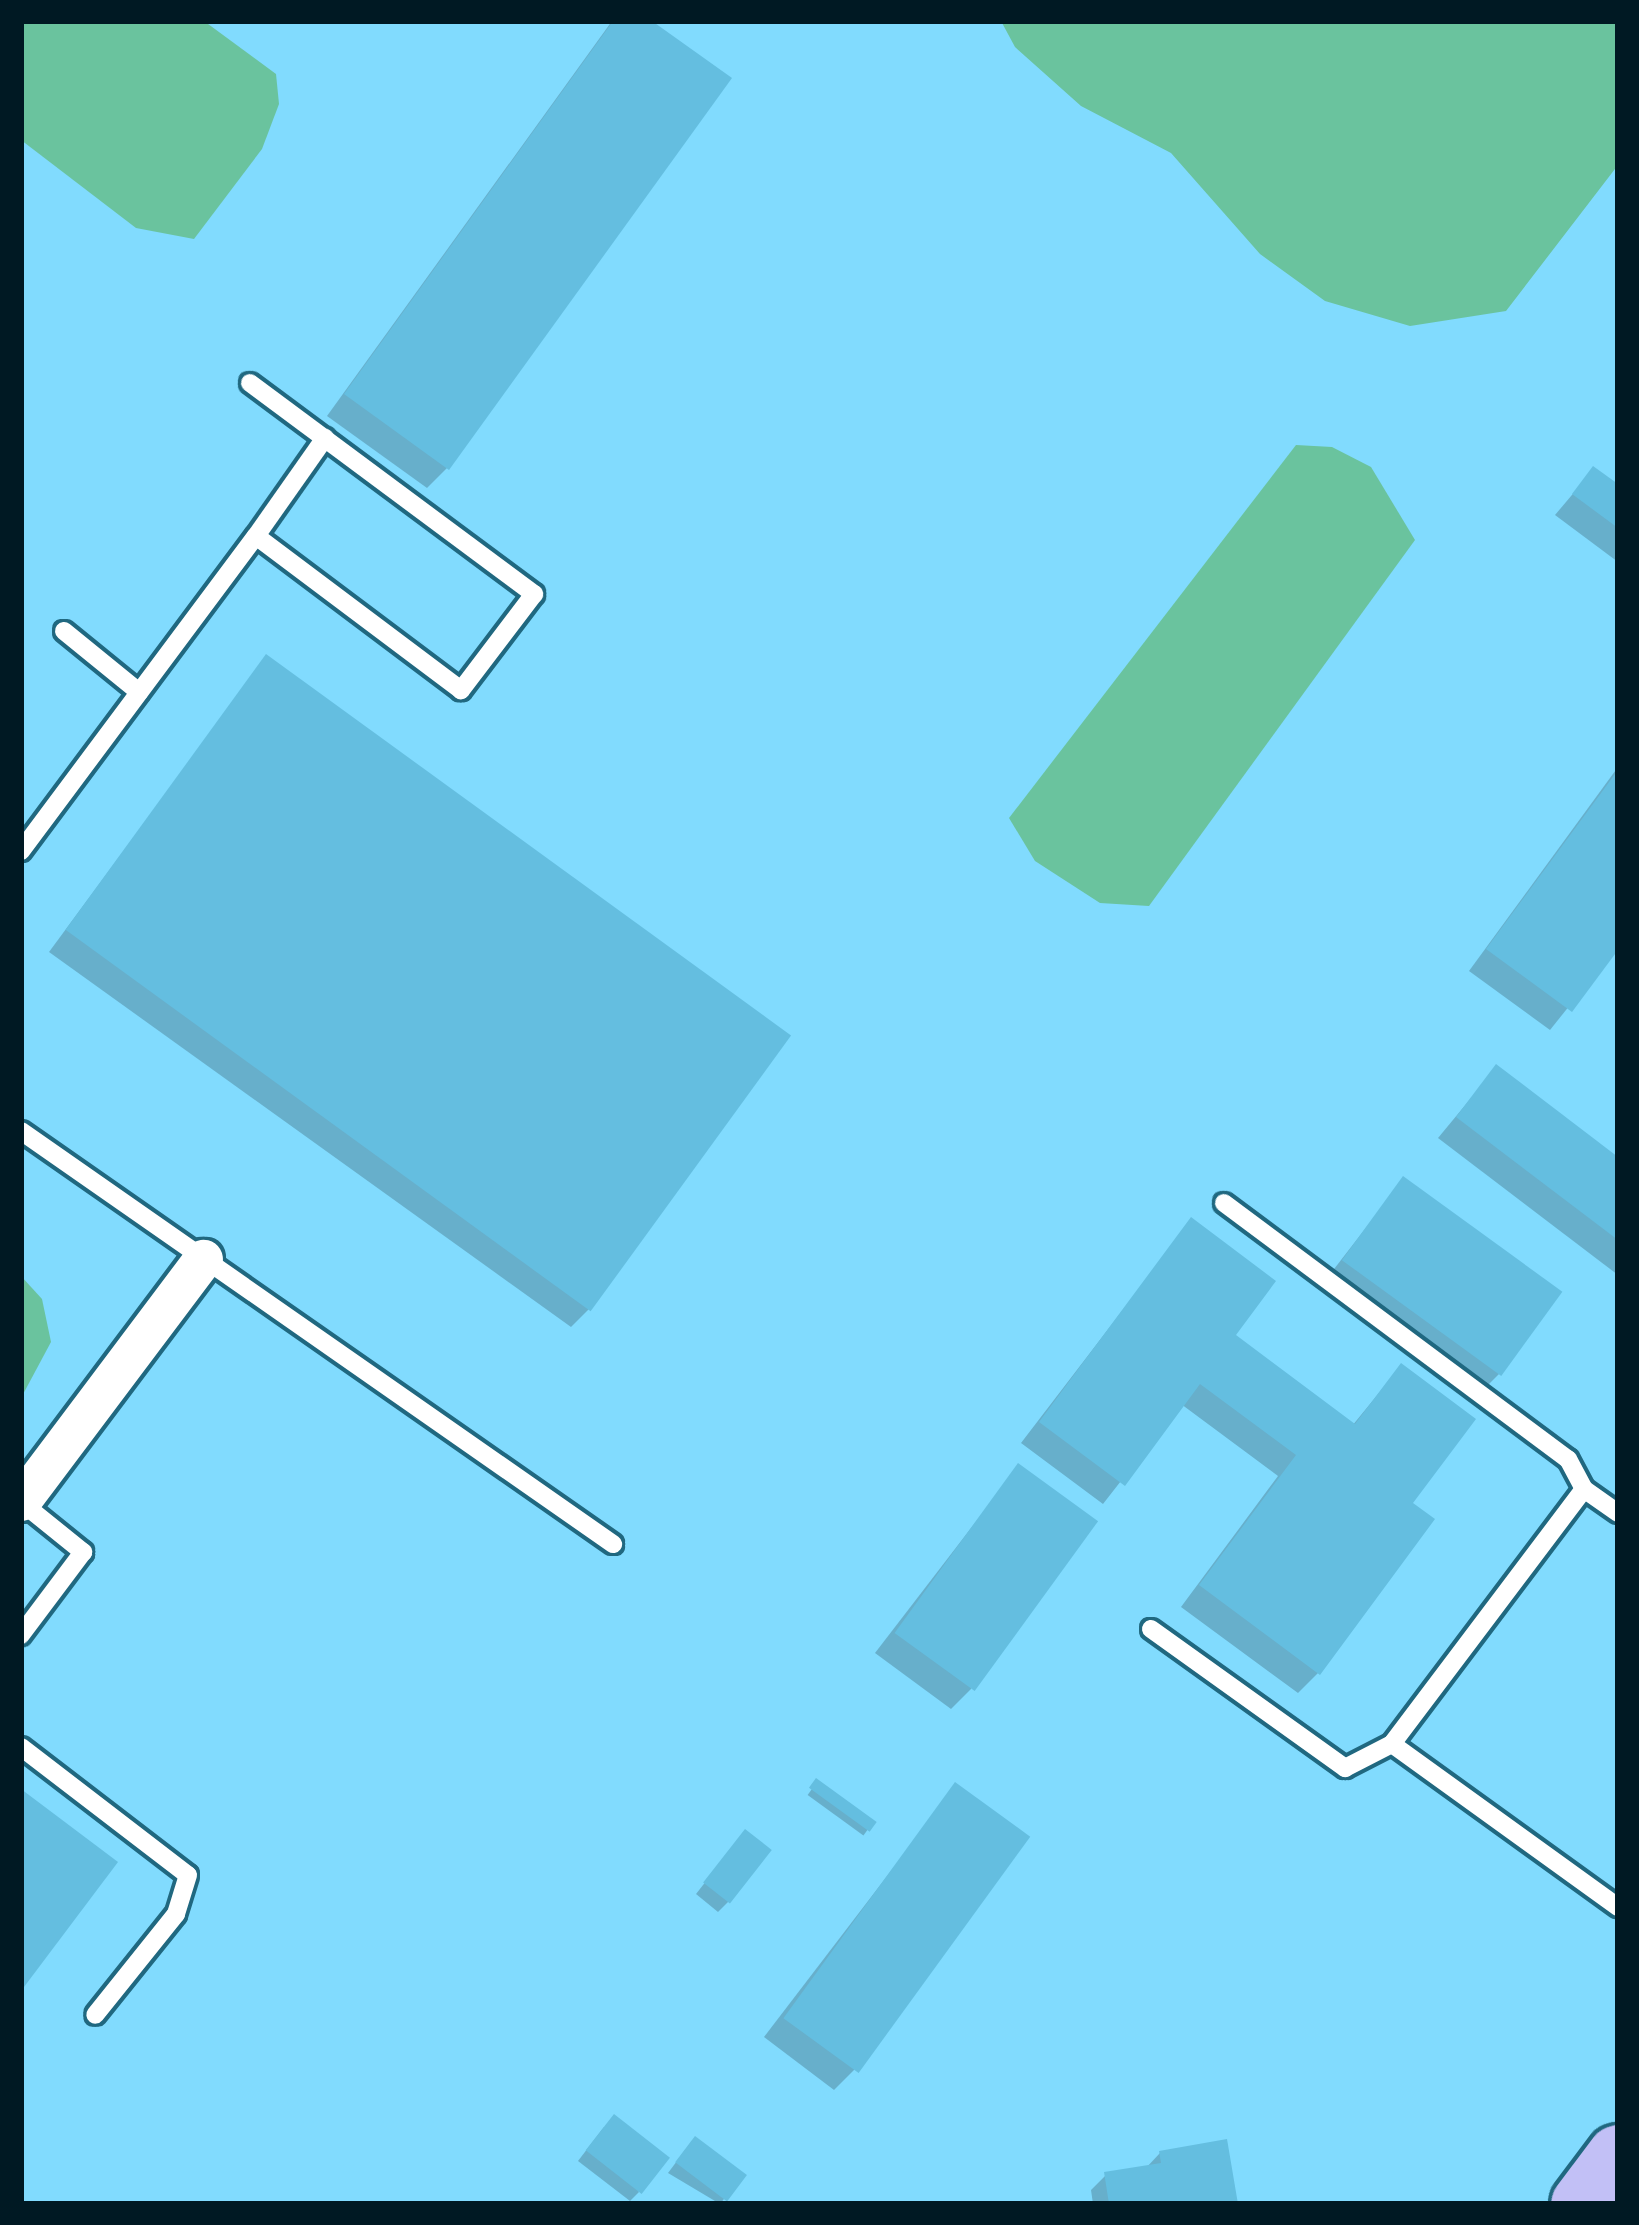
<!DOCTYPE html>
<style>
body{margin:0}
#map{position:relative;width:1639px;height:2225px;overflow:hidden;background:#81dbfe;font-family:"Space Grotesk",sans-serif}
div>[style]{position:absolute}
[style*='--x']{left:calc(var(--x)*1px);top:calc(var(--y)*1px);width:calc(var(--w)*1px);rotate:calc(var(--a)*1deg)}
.water>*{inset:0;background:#6ac39e}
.shadow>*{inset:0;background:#0003;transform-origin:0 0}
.building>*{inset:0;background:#64bee0;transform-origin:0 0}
.roads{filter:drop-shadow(3px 0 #206880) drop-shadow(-3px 0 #206880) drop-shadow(0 3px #206880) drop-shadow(0 -3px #206880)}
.service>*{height:18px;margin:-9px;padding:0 9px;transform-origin:9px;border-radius:9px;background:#fff}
.minor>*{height:39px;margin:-19.5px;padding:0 19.5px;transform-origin:19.5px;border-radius:19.5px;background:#fff}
.trunk>*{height:63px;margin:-31.5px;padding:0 31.5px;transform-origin:31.5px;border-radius:31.5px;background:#c2c0f6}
span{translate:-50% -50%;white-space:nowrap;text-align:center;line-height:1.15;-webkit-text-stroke:12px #b1e3f8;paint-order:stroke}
.frame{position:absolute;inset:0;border:24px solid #001923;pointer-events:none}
</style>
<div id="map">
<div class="water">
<div style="clip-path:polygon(21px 21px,204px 21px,276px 74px,279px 104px,262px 149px,194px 239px,136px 228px,21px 140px)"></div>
<div style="clip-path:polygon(1001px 21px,1618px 21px,1618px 165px,1506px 311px,1410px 326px,1325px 301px,1260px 254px,1171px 153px,1081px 106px,1015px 47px)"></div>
<div style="clip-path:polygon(1296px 445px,1332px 447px,1371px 467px,1415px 540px,1149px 906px,1100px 903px,1035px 861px,1009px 818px)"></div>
<div style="clip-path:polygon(21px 1276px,42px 1299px,51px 1342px,21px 1398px)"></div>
</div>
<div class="shadow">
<div style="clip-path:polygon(612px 21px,647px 21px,447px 468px,427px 488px,327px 416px)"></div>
<div style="clip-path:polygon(1593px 470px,1618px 488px,1618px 562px,1555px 515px)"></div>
<div style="clip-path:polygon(266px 658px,591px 1307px,571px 1327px,49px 952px)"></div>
<div style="clip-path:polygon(1618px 767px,1618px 945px,1550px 1030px,1469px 971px)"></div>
<div style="clip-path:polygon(1496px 1068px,1618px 1161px,1618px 1275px,1438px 1138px)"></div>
<div style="clip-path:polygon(1403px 1180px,1499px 1374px,1479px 1394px,1324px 1282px)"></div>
<div style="clip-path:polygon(1191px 1221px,1232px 1336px,1352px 1426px,1401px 1366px,1409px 1503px,1318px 1673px,1298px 1693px,1181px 1607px,1278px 1476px,1181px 1404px,1103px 1504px,1021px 1443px)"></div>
<div style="clip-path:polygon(1018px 1467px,971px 1689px,951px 1709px,875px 1653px)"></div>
<div style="left:817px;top:1782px;width:69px;height:16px;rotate:36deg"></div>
<div style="clip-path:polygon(956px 1786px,854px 2070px,834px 2090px,764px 2037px)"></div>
<div style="clip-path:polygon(736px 1843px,728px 1902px,718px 1912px,696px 1894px)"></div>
<div style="clip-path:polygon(604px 2127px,639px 2192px,630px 2201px,578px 2161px)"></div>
<div style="clip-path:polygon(686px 2149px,742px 2176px,720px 2204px,668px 2173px)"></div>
<div style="clip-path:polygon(1160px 2153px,1235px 2204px,1093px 2204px,1091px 2190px,1106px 2175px,1145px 2169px)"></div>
</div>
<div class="building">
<div style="clip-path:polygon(613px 21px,652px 21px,732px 78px,449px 470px,344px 394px)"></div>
<div style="clip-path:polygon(1593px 466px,1618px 484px,1618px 528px,1572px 494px)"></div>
<div style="left:266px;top:654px;width:649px;height:341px;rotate:36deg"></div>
<div style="clip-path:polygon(1618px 770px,1618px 950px,1572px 1012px,1486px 949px)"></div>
<div style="clip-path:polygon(1496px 1064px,1618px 1157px,1618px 1240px,1456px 1117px)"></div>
<div style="left:1403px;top:1176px;width:197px;height:104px;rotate:36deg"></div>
<div style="clip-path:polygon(1191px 1217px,1276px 1281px,1236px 1335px,1355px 1424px,1401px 1363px,1476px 1419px,1413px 1503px,1435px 1519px,1320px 1675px,1199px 1585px,1296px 1455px,1200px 1384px,1125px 1486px,1039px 1422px)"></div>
<div style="left:1018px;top:1463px;width:99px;height:210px;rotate:36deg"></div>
<div style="left:816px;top:1778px;width:75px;height:12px;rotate:36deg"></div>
<div style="left:955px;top:1782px;width:93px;height:292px;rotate:36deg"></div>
<div style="clip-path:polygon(21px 1789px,118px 1862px,21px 1991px)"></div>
<div style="left:745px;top:1829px;width:34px;height:68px;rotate:38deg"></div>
<div style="left:614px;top:2114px;width:71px;height:46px;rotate:38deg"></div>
<div style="left:695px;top:2136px;width:65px;height:33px;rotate:37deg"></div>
<div style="clip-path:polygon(1227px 2139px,1238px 2204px,1109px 2204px,1104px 2172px,1161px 2163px,1159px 2151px)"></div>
</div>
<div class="roads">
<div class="service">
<div style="--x:250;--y:383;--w:354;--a:36.6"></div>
<div style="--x:534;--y:594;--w:121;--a:127.2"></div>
<div style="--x:461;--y:690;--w:256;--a:-143.1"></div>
<div style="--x:256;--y:536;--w:120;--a:-54.9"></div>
<div style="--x:64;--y:631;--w:97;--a:39.1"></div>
<div style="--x:21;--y:851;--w:393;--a:-53.3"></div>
<div style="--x:21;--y:1131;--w:722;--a:34.9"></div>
<div style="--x:1224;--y:1203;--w:429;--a:36.7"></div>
<div style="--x:1568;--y:1459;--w:34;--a:62"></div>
<div style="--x:21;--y:1502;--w:80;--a:38.9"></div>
<div style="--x:83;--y:1552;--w:104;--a:126.8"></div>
<div style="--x:1618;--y:1513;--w:42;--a:-144.8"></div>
<div style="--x:1584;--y:1489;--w:319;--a:127"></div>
<div style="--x:1392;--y:1744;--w:279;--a:35.8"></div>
<div style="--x:1151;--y:1629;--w:239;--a:35.6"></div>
<div style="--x:1345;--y:1768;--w:53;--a:-27.1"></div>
<div style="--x:21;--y:1747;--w:210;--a:37.5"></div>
<div style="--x:188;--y:1875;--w:41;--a:107.1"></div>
<div style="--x:176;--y:1914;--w:129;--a:128.7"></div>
</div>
<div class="minor">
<div style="--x:21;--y:1501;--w:303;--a:-53.1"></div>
</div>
<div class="trunk">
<div style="--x:1582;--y:2204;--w:60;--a:-53.1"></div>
</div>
</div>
<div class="frame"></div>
</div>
